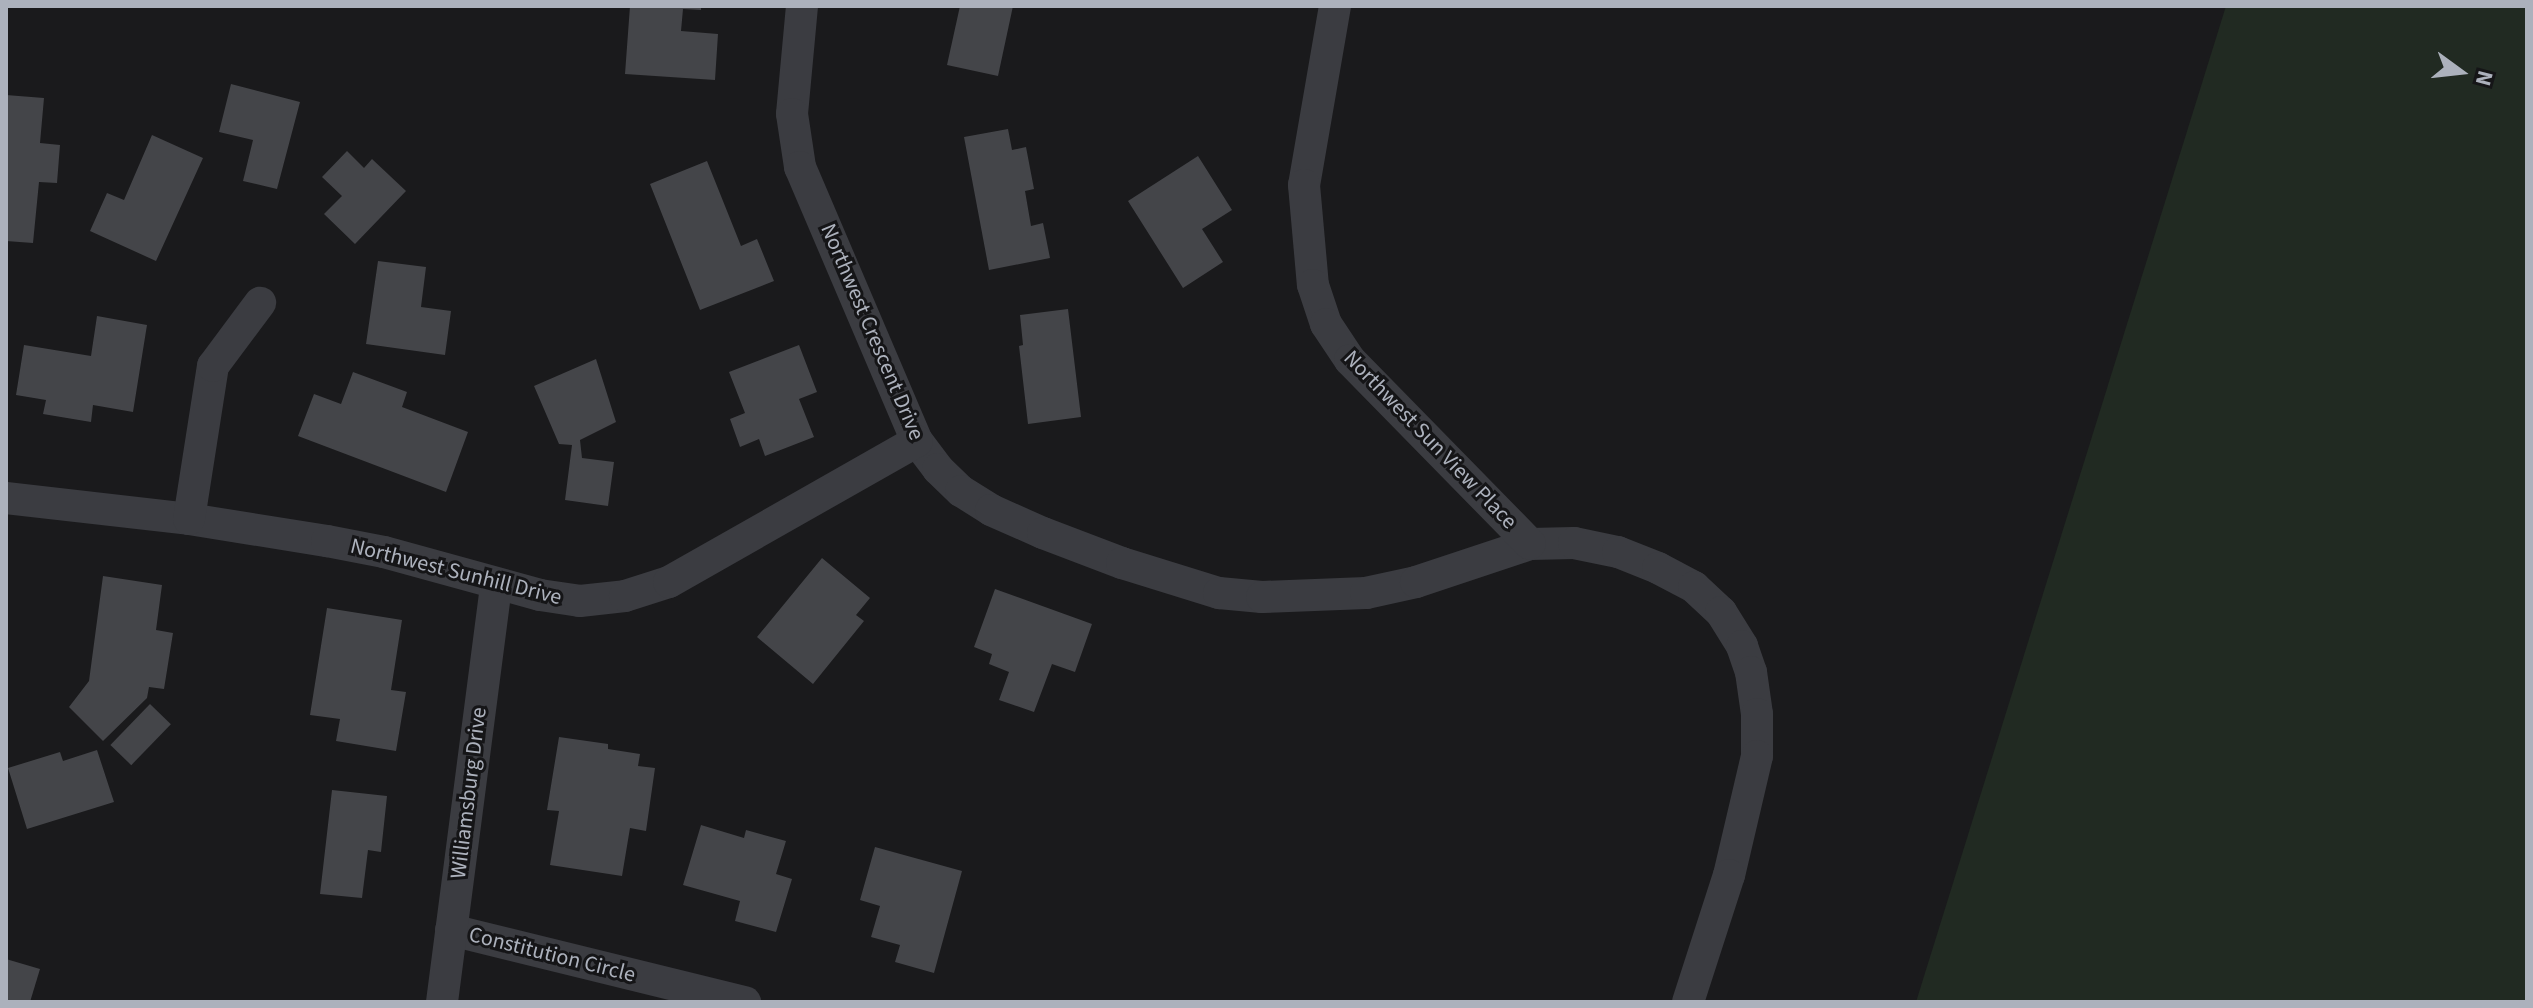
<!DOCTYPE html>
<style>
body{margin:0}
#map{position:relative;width:2533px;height:1008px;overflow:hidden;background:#1a1a1c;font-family:"Source Sans 3",sans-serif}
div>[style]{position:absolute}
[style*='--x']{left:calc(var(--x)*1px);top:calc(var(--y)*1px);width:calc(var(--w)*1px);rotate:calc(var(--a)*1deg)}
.green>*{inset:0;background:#212a22}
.building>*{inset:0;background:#444549;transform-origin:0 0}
.minor>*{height:32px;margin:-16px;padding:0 16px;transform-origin:16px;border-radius:16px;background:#3b3c41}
span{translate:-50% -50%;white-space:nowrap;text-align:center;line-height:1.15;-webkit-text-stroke:6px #151517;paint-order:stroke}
.street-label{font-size:22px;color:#acb1bc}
.frame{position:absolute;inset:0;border:8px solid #acb1bc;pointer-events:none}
.north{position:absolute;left:2421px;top:32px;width:80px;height:80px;-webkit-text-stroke:6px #151517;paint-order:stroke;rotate:105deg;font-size:22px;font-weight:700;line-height:32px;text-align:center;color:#acb1bc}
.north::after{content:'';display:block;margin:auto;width:28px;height:36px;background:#acb1bc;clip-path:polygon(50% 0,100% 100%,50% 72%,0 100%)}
</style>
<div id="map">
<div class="green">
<div style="clip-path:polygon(2226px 6px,2527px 6px,2527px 1002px,1916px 1002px)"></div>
</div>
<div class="building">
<div style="clip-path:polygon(630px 6px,701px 6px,701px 10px,683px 9px,681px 31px,718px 34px,715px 80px,625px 74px)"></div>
<div style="clip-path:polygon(960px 6px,1013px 6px,998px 76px,947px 65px)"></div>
<div style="clip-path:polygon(231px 84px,300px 102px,277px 189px,243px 181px,253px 140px,219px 132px)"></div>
<div style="clip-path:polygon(6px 95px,44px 98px,40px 143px,60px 145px,57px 183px,39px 182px,33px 243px,6px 241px)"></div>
<div style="clip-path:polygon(1008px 129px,1012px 150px,1026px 147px,1034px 189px,1025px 191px,1031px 226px,1043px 223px,1050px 258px,989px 270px,964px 137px)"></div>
<div style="clip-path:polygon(152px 135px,203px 158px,156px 261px,90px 231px,107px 193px,124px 200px)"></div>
<div style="clip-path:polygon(347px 151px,364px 168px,372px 159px,406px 191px,355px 244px,324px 214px,342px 196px,322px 177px)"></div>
<div style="clip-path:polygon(1198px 156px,1232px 210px,1202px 229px,1223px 262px,1183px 288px,1128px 201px)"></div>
<div style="clip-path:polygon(707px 161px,741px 246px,757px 239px,774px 281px,700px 310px,650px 184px)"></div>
<div style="clip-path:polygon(378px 261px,426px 267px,421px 307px,451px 311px,445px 355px,366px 344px)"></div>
<div style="clip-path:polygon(1068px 309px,1081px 417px,1028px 424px,1019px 346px,1023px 345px,1020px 315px)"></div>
<div style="clip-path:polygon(97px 316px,147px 325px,133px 412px,93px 405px,91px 422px,43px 414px,46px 400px,16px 395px,24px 345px,91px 356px)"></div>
<div style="clip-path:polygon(799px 345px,817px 392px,799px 399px,814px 437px,765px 456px,759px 439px,740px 447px,730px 419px,745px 413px,729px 372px)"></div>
<div style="clip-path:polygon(596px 359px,616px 422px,580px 440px,582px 458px,614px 462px,608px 506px,565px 500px,572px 445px,559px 444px,534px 386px)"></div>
<div style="clip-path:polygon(353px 372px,407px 392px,402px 407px,468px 432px,446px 492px,298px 436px,314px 394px,341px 404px)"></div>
<div style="clip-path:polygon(822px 558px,870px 598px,856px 615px,864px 621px,813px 684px,757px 637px)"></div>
<div style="clip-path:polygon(103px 576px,162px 585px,156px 630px,173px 633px,164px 689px,149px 687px,147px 698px,103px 741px,69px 707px,89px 681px)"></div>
<div style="clip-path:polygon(995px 589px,1092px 624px,1075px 672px,1052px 664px,1034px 712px,999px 700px,1009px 672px,989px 664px,992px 654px,974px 647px)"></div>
<div style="clip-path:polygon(327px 608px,402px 620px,391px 690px,406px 692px,396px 751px,336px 741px,340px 719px,310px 715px)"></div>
<div style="left:150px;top:704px;width:29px;height:57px;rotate:44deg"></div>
<div style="clip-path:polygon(559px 737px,608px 744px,608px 749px,640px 754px,638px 766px,655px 768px,646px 831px,630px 828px,622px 876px,550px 865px,559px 811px,547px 810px)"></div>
<div style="clip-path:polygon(97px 750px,114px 802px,27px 829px,8px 768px,60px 752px,63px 761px)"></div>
<div style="clip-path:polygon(332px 790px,387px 796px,381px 852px,368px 850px,362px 898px,320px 894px)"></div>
<div style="clip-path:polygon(701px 825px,744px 838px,746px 830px,786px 841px,776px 874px,792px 879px,776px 932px,735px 921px,740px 901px,683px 885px)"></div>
<div style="clip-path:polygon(875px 847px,962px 871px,934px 973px,895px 962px,900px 945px,871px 937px,880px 906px,860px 900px)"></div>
<div style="clip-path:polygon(6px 959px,40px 969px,30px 1002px,6px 1002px)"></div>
</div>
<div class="minor">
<div style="--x:802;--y:6;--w:108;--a:95.3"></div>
<div style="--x:792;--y:114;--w:54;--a:81.4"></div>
<div style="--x:800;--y:167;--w:298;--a:66.9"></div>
<div style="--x:917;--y:441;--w:35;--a:53"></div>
<div style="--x:938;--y:469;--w:32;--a:44"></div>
<div style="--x:961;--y:491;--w:36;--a:32"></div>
<div style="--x:991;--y:510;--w:57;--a:23.9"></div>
<div style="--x:1043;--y:533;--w:85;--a:20.8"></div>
<div style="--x:1122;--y:563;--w:102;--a:17.2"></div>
<div style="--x:1219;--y:593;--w:43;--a:5.3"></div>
<div style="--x:1262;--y:597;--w:104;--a:-2.2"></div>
<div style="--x:1366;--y:593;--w:51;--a:-12.4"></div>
<div style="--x:1416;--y:582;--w:120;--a:-18.4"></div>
<div style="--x:1530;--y:544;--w:44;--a:-1.3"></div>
<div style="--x:1574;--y:543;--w:45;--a:11.6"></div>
<div style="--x:1618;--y:552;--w:43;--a:21.8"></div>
<div style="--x:1658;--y:568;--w:41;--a:27.8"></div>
<div style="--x:1694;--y:587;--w:37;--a:43"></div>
<div style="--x:1721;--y:612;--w:40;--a:58"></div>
<div style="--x:1742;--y:646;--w:28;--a:71"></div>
<div style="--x:1751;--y:672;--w:42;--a:81.9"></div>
<div style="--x:1757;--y:714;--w:42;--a:90"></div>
<div style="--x:1757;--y:756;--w:122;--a:103.2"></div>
<div style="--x:1729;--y:875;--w:133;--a:107.9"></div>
<div style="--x:1335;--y:6;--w:182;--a:99.8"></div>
<div style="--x:1304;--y:185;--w:100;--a:84.9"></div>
<div style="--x:1313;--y:285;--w:41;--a:71.6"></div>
<div style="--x:1326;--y:324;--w:43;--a:56.3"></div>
<div style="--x:1350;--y:360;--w:257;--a:45.6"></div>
<div style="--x:6;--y:498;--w:184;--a:6.5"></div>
<div style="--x:189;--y:519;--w:140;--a:9.1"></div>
<div style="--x:327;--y:541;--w:58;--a:10.9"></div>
<div style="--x:384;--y:552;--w:162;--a:15.4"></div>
<div style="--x:540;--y:595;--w:40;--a:8.5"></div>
<div style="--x:580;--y:601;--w:45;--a:-6.3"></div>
<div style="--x:625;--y:596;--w:46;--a:-17.7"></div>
<div style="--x:669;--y:582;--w:285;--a:-29.6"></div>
<div style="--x:189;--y:519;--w:155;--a:-81.1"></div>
<div style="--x:213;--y:366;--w:79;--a:-53.3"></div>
<div style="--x:451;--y:930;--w:303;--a:13.8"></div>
<div style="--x:442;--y:1002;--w:421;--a:-82.6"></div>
</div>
<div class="street-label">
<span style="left:872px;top:332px;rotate:67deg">Northwest Crescent Drive</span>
<span style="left:1430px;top:440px;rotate:46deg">Northwest Sun View Place</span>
<span style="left:456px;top:572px;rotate:14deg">Northwest Sunhill Drive</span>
<span style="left:469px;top:793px;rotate:-83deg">Williamsburg Drive</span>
<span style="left:552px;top:955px;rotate:14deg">Constitution Circle</span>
</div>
<div class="frame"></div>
<div class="north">N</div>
</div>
